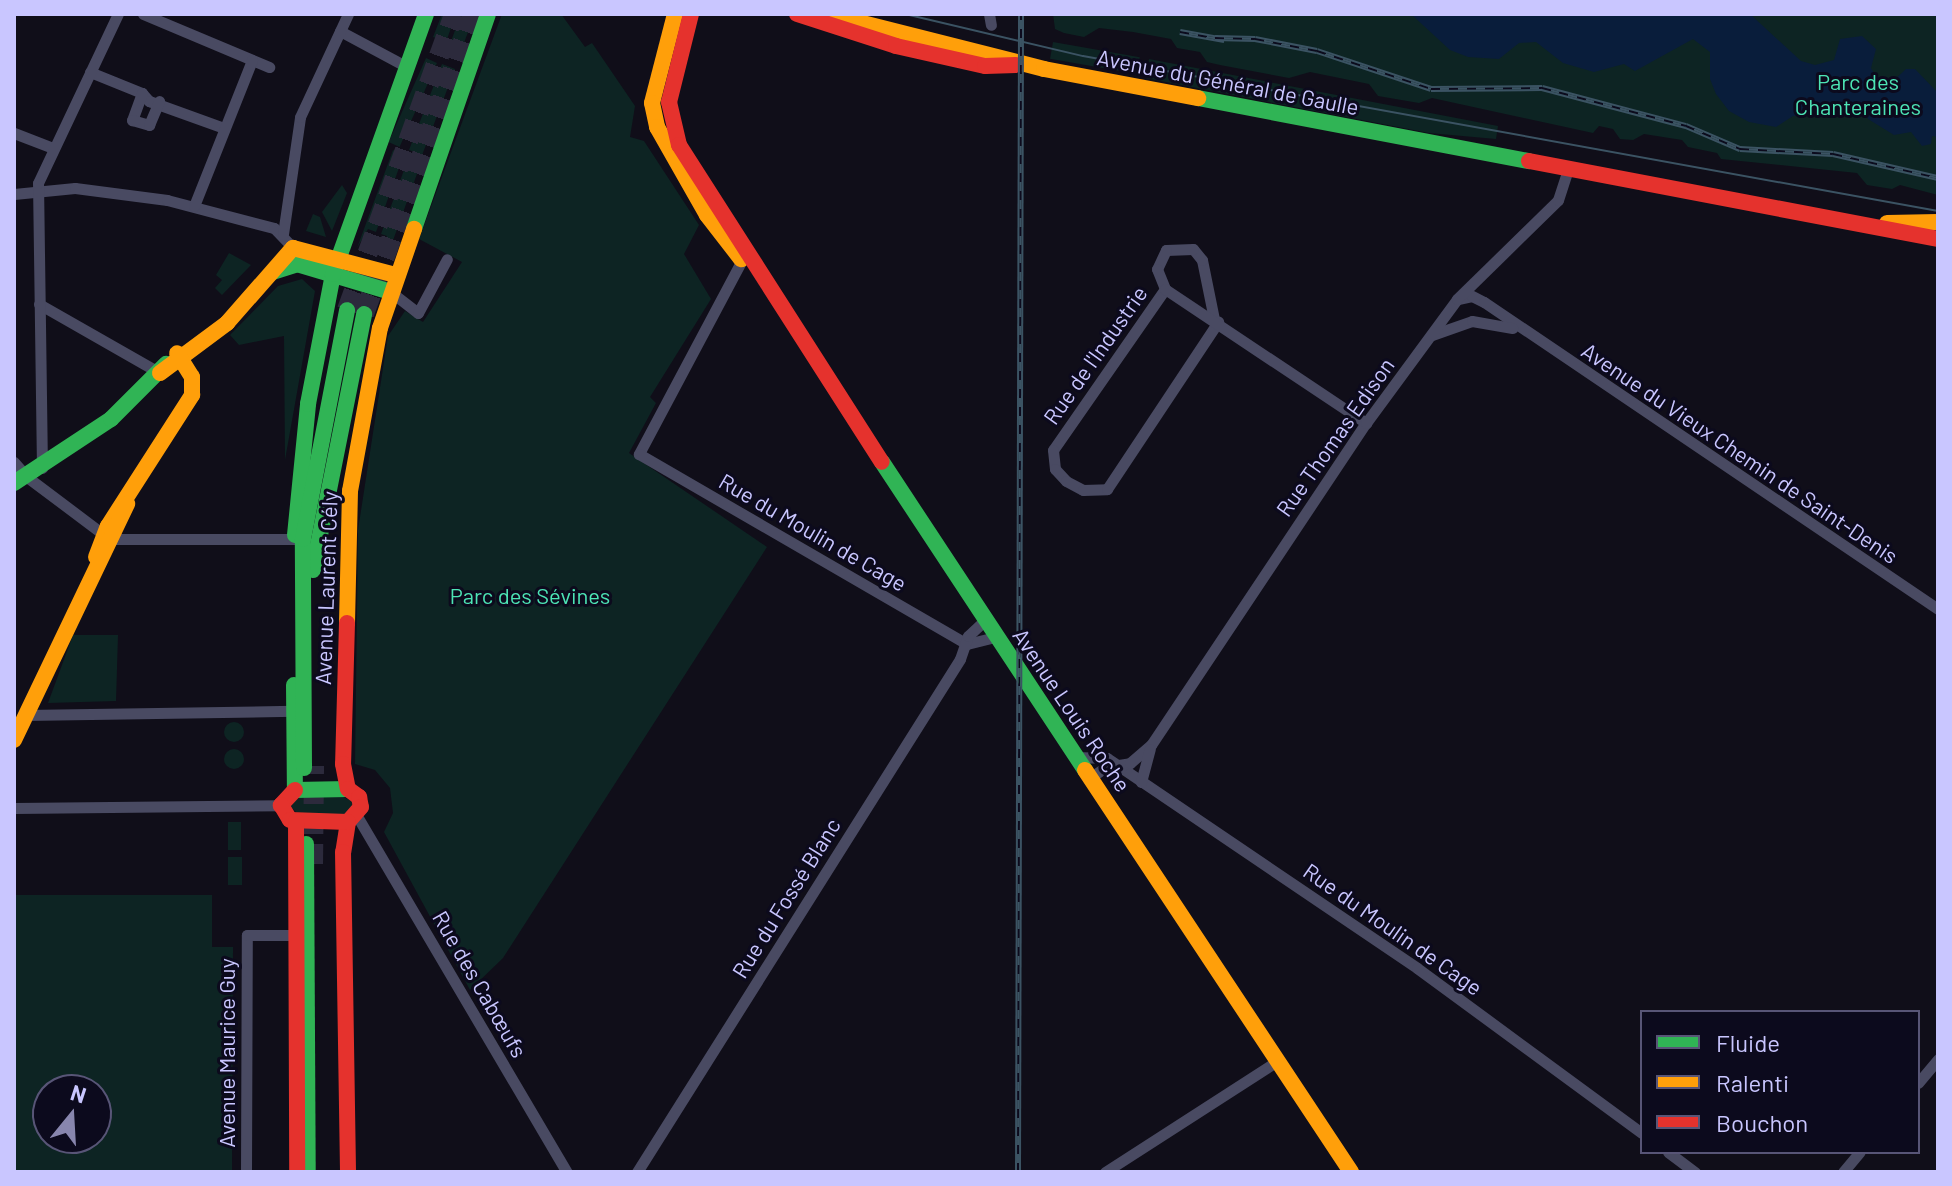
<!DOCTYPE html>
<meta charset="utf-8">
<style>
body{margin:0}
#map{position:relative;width:1952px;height:1186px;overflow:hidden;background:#100e19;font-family:Barlow,sans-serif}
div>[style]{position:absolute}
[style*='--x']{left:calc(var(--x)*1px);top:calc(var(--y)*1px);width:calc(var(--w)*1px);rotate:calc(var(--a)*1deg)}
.green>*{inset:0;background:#0d2423;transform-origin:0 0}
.round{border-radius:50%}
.water>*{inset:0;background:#091d3b}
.highway-tunnel>*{height:20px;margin-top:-10px;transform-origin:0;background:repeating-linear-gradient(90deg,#2c2a3c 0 20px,transparent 0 30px)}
.street>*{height:11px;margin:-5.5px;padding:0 5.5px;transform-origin:5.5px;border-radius:5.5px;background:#494a62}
.fast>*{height:16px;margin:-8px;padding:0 8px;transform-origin:8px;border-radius:8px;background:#30b455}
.slow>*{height:16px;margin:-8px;padding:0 8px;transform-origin:8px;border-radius:8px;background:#ff9f0a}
.jam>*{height:16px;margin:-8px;padding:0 8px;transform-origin:8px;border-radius:8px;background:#e5322d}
.tram>*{height:2px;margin:-1px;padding:0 1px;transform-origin:1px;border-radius:1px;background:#3b5363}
.rail>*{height:6px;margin-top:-3px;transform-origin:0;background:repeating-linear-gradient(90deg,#0c0a1d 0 9px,#3b5363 0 18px);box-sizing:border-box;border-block:2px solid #3b5363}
span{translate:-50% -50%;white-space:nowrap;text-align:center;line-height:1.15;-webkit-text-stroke:6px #0c0a1d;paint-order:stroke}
.park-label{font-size:22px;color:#4de4b5}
.street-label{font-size:22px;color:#c9c6ff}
.frame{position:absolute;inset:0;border:16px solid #c9c6ff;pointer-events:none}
.legend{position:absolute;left:1640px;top:1010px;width:280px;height:144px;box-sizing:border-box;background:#0c0a1d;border:2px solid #585577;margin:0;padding:10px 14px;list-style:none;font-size:24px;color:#c9c6ff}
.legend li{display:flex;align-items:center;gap:16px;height:40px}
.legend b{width:40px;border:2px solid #585577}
.north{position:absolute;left:32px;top:1074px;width:80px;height:80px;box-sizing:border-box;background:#0c0a1d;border:2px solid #585577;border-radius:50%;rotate:18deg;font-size:22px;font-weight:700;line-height:32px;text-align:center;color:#c9c6ff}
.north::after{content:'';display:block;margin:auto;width:28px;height:36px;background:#8886ae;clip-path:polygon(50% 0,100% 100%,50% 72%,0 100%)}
</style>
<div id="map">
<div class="green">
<div style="clip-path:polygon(442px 14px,456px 14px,446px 42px,433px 37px)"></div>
<div style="clip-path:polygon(461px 14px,475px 14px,462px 48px,450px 44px)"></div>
<div style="clip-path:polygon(502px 14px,561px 14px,585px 47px,592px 43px,635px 106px,630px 137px,644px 141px,699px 225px,684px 254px,711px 299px,650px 397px,656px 403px,629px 453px,767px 547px,503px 958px,470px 990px,384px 832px,393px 813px,390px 788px,375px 770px,355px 764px,358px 530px,388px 336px,405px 311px,423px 322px,462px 262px,419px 239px)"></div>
<div style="clip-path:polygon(1053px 14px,1938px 14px,1938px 195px,1900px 185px,1892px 189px,1867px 185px,1857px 173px,1721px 159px,1717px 153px,1688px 147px,1682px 140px,1644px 134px,1633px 140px,1620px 139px,1613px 129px,1599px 126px,1593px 133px,1432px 98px,1419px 103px,1378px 96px,1369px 84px,1310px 72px,1289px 78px,1220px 65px,1207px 62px,1200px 52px,1177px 48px,1171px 39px,1133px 32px,1099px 28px,1084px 37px,1064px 33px,1055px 29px)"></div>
<div style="left:1053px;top:42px;width:88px;height:17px;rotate:10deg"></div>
<div style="left:426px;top:58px;width:12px;height:92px;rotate:24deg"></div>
<div style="clip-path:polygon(1149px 59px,1498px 126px,1496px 139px,1429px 133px,1145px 78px)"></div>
<div style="left:442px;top:64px;width:14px;height:92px;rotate:21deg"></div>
<div style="clip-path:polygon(393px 150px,404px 154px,376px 232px,368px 229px,357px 248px)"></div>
<div style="clip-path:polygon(409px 156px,422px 160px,387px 257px,380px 255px,387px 236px,381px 234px)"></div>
<div style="clip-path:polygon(342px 185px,347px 193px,332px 231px,322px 212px)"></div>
<div style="clip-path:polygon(313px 214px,320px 217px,326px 237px,306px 231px)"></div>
<div style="clip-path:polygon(229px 253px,251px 265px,222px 295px,215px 288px,222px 280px,216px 275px)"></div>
<div style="clip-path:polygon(302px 279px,315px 291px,285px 460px,284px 336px,239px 345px,230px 335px,278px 286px)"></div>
<div style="clip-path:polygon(73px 635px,118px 635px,116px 701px,48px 703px)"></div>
<div class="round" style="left:224px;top:722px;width:20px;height:20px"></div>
<div class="round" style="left:224px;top:749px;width:20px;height:20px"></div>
<div style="clip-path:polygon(341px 796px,354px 802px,347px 815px,300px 816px,291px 807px,295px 798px)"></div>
<div style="left:228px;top:822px;width:13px;height:28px"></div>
<div style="left:242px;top:857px;width:28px;height:14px;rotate:90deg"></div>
<div style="clip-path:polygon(evenodd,14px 895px,212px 895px,212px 947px,233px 947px,232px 1172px,14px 1172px,14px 895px,48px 1090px,96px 1090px,96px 1138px,48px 1138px,48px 1090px)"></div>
</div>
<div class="water">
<div style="clip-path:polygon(1411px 14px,1750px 14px,1801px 61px,1815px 65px,1834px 60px,1840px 39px,1862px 36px,1876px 49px,1871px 68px,1879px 82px,1889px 85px,1906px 69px,1915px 69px,1938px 93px,1938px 137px,1932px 136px,1931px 144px,1922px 146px,1911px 132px,1894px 135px,1868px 119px,1861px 107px,1847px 115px,1793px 116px,1776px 127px,1749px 122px,1729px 111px,1716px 94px,1710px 79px,1710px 52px,1693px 39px,1635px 71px,1624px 64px,1594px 72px,1563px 63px,1536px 42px,1519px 43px,1499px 59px,1468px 57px,1450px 50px)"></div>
</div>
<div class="highway-tunnel">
<div style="--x:347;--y:310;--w:315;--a:-70.1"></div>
<div style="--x:364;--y:314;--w:319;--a:-70"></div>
<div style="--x:313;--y:864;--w:98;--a:-89.4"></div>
</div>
<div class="street">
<div style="--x:143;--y:14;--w:137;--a:22.8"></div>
<div style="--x:989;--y:14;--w:11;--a:80"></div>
<div style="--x:340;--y:31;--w:76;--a:28.2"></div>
<div style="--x:90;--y:72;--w:56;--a:22"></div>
<div style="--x:142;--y:93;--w:11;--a:49"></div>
<div style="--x:149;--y:101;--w:80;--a:19.8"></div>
<div style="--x:142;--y:93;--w:29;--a:110"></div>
<div style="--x:132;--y:120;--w:18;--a:16"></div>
<div style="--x:149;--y:125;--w:26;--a:-67"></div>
<div style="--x:14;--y:133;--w:42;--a:21"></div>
<div style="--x:14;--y:194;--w:61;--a:-5.6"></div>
<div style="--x:75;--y:188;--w:93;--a:7.4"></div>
<div style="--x:167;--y:200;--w:111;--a:14.7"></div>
<div style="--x:274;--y:228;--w:28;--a:46"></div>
<div style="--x:194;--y:206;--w:157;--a:-68.3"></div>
<div style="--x:283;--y:234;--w:118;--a:-81.7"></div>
<div style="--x:300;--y:117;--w:114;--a:-65"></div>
<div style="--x:742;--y:260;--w:220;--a:118"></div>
<div style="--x:639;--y:454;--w:379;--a:30.1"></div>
<div style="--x:1165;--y:289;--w:196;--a:124.8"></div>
<div style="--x:1053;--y:450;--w:19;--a:84"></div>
<div style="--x:1055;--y:469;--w:16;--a:47"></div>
<div style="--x:1066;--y:481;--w:19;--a:28"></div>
<div style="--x:1083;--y:490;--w:24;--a:-2"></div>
<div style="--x:1107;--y:489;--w:201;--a:-56.4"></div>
<div style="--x:391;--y:292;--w:34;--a:38"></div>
<div style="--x:418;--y:313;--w:61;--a:-61.8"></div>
<div style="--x:1458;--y:299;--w:14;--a:-12"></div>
<div style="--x:1472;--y:296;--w:13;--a:27"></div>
<div style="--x:1484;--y:302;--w:548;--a:34.07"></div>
<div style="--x:39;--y:304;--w:139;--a:29.7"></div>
<div style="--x:1214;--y:319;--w:60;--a:-101.5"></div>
<div style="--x:1202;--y:260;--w:14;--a:-129"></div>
<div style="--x:1193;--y:249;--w:27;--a:178"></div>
<div style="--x:1166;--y:250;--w:21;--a:115"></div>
<div style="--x:1157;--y:269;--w:22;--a:68"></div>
<div style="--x:1165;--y:289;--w:242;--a:33.7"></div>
<div style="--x:1432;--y:335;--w:42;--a:-19.3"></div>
<div style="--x:1472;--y:321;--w:41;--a:9.9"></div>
<div style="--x:14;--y:462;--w:20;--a:49"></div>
<div style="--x:27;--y:477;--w:95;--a:36.9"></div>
<div style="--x:42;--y:468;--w:285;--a:-90.8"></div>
<div style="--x:38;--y:183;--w:187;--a:-64.7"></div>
<div style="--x:114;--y:539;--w:181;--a:0"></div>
<div style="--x:967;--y:644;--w:30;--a:-14"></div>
<div style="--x:25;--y:715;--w:269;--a:-0.9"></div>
<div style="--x:1075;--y:757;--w:32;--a:2"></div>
<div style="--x:1107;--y:758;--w:374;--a:34.1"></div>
<div style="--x:1417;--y:968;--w:279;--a:36.3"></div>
<div style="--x:1090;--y:778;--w:19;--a:-35"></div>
<div style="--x:1106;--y:767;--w:24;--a:-9"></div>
<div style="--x:1130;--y:763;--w:28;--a:-41"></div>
<div style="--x:1151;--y:745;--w:387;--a:-56.3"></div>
<div style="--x:1366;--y:423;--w:154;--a:-53.7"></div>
<div style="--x:1457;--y:299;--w:141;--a:-44.4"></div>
<div style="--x:1558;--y:200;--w:33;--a:-72"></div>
<div style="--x:1141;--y:782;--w:34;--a:-75"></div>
<div style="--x:14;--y:808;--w:267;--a:-0.6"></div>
<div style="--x:357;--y:816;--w:413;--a:59.5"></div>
<div style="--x:1918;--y:1083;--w:31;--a:-50"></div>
<div style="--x:1668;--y:1152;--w:34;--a:37"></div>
<div style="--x:246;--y:1172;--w:237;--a:-89.8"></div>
<div style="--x:247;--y:935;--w:49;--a:0"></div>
<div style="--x:637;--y:1172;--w:606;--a:-57.8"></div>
<div style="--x:960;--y:659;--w:24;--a:-71"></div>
<div style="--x:968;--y:636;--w:23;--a:-43"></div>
<div style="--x:1105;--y:1172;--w:205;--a:-32.8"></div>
<div style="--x:1843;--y:1172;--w:26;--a:-50"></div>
</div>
<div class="fast">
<div style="--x:1198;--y:98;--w:337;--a:10.8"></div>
<div style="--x:414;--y:229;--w:227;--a:-71"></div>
<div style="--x:273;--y:272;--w:25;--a:-18"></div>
<div style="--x:297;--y:264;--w:98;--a:16.6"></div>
<div style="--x:882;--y:462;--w:369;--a:56.6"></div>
<div style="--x:14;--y:483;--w:116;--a:-33.4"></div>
<div style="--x:111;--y:419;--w:78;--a:-45"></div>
<div style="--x:295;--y:535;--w:132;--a:-84.3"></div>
<div style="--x:308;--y:404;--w:132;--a:-79.1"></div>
<div style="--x:333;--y:274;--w:276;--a:-70.3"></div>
<div style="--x:313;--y:570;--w:261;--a:-78.7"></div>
<div style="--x:294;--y:685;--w:105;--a:89.5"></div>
<div style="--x:304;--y:768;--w:229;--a:-90.3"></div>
<div style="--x:303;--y:539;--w:233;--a:-79.1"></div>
<div style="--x:295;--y:790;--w:53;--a:-1.1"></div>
<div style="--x:306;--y:844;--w:328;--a:89.7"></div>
</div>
<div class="slow">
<div style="--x:675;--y:14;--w:92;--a:104.5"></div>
<div style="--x:652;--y:103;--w:25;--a:78"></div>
<div style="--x:657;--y:127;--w:101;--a:60.4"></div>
<div style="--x:707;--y:215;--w:56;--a:52.3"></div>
<div style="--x:827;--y:14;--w:224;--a:14.2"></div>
<div style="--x:1044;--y:69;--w:157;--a:10.7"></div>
<div style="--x:1887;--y:223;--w:51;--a:-1.1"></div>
<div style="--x:160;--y:373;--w:84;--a:-36.7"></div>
<div style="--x:227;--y:323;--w:100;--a:-48.7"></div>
<div style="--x:293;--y:248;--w:106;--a:14.7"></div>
<div style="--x:96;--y:557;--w:33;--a:-69"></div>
<div style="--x:108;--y:526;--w:156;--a:-57.3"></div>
<div style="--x:192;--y:395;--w:18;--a:-90"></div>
<div style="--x:192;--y:377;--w:28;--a:-122"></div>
<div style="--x:347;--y:623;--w:132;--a:-88.7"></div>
<div style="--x:350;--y:491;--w:166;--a:-79.6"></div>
<div style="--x:380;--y:328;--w:105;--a:-71"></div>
<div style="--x:14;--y:740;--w:262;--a:-64.4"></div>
<div style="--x:1085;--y:770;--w:482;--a:56.5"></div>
</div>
<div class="jam">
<div style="--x:691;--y:14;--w:91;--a:104"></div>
<div style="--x:669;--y:102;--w:44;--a:76.9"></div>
<div style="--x:679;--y:145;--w:376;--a:57.4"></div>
<div style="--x:797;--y:14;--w:104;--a:17.9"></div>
<div style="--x:896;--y:46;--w:91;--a:12.7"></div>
<div style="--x:985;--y:66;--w:31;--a:-2"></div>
<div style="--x:1529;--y:161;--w:416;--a:10.8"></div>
<div style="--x:347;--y:623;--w:141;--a:91.6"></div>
<div style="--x:343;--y:764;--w:25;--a:79"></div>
<div style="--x:348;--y:789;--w:14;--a:36"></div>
<div style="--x:359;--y:797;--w:10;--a:79"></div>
<div style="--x:361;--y:807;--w:20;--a:131"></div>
<div style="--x:348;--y:822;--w:30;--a:99"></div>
<div style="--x:343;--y:852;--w:320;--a:89.1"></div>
<div style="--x:295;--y:790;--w:21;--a:133"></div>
<div style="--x:281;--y:805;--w:17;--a:59"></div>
<div style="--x:290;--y:820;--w:58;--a:2"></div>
<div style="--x:296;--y:821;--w:351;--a:89.8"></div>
</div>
<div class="tram">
<div style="--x:905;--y:14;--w:183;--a:13.3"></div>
<div style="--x:1083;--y:56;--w:869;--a:10.28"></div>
</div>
<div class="rail">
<div style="--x:1180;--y:32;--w:45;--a:10.3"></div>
<div style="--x:1215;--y:38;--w:40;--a:1.4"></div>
<div style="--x:1255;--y:39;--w:63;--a:11"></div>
<div style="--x:1317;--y:51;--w:120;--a:18.4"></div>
<div style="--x:1431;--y:89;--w:111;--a:-0.5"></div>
<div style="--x:1542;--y:88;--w:149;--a:14.8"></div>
<div style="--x:1686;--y:126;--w:59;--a:23.1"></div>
<div style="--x:1740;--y:149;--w:93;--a:3.1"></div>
<div style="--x:1833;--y:154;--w:108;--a:12.9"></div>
<div style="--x:1018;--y:1172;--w:1158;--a:-89.85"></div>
</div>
<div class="park-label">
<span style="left:1858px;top:94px">Parc des<br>Chanteraines</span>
<span style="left:530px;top:596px">Parc des Sévines</span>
</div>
<div class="street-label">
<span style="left:1228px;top:82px;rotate:11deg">Avenue du Général de Gaulle</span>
<span style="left:1095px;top:355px;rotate:-55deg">Rue de l'Industrie</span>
<span style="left:1335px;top:437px;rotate:-55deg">Rue Thomas Edison</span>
<span style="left:1740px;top:453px;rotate:34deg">Avenue du Vieux Chemin de Saint-Denis</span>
<span style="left:813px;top:532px;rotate:30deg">Rue du Moulin de Cage</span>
<span style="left:326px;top:588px;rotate:-88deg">Avenue Laurent Cély</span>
<span style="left:1072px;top:710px;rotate:56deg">Avenue Louis Roche</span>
<span style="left:786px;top:898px;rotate:-58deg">Rue du Fossé Blanc</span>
<span style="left:1393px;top:929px;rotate:35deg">Rue du Moulin de Cage</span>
<span style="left:480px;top:984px;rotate:60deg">Rue des Cabœufs</span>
<span style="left:227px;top:1053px;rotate:-90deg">Avenue Maurice Guy</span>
</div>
<div class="frame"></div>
<ul class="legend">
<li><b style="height:10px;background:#30b455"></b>Fluide</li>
<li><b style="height:10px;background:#ff9f0a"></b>Ralenti</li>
<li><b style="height:10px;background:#e5322d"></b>Bouchon</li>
</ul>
<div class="north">N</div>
</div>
